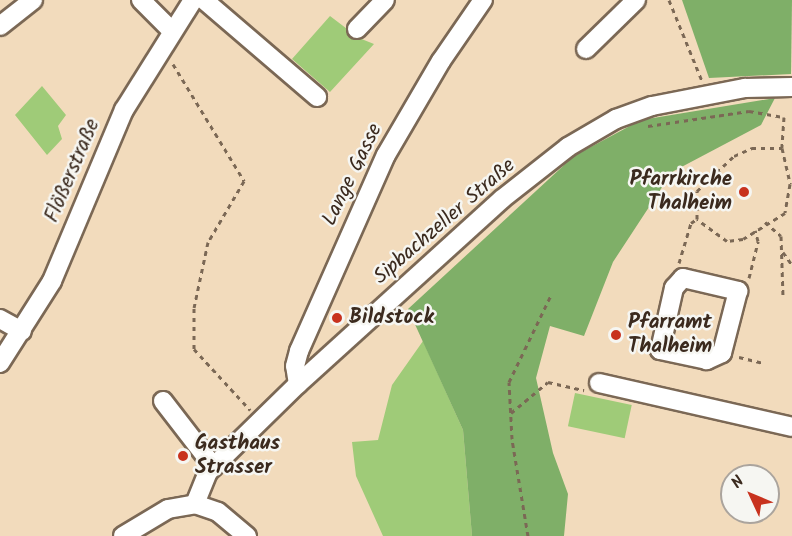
<!DOCTYPE html>
<meta charset="utf-8">
<style>
body{margin:0}
#map{position:relative;width:792px;height:536px;overflow:hidden;background:#f2dbbc;font-family:Kalam,sans-serif}
div>[style]{position:absolute}
[style*='--x']{left:calc(var(--x)*1px);top:calc(var(--y)*1px);width:calc(var(--w)*1px);rotate:calc(var(--a)*1deg)}
.green>*{inset:0;background:#9fcb78;transform-origin:0 0}
.forest>*{inset:0;background:#7faf68}
.path>*{height:3px;margin-top:-1.5px;transform-origin:0;background:repeating-linear-gradient(90deg,#7b6855 0 4.5px,transparent 0 9px)}
.roads{filter:drop-shadow(2px 0 #7b6855) drop-shadow(-2px 0 #7b6855) drop-shadow(0 2px #7b6855) drop-shadow(0 -2px #7b6855)}
.minor>*{height:18px;margin:-9px;padding:0 9px;transform-origin:9px;border-radius:9px;background:#fff}
.dots>*{width:16px;height:16px;translate:-50% -50%;box-sizing:border-box;border:3px solid #f6f6f2;border-radius:50%}
span{translate:-50% -50%;white-space:nowrap;text-align:center;line-height:1.15;-webkit-text-stroke:5px #f6f6f2;paint-order:stroke}
.street-label{font-size:21px;color:#3b2a1e}
.poi-label{font-size:21px;color:#3b2a1e;font-weight:700}
.right{translate:-100% -50%;text-align:right}
.left{translate:0 -50%;text-align:left}
.north{position:absolute;left:720px;top:464px;width:60px;height:60px;box-sizing:border-box;background:#f6f6f2;border:2px solid #aba49d;border-radius:50%;rotate:314deg;font-size:16px;font-weight:700;line-height:24px;text-align:center;color:#3b2a1e}
.north::after{content:'';display:block;margin:auto;width:21px;height:27px;background:#c8321e;clip-path:polygon(50% 0,100% 100%,50% 72%,0 100%)}
</style>
<div id="map">
<div class="green">
<div style="clip-path:polygon(330px 16px,359px 38px,374px 44px,330px 92px,292px 59px)"></div>
<div style="clip-path:polygon(42px 86px,66px 115px,58px 126px,62px 139px,47px 155px,15px 115px)"></div>
<div style="clip-path:polygon(423px 341px,463px 430px,472px 536px,383px 536px,356px 476px,352px 442px,378px 440px,392px 385px)"></div>
<div style="left:575px;top:393px;width:58px;height:34px;rotate:12deg"></div>
</div>
<div class="forest">
<div style="clip-path:polygon(682px 0,792px 0,791px 74px,709px 78px)"></div>
<div style="clip-path:polygon(775px 98px,761px 125px,672px 172px,613px 262px,584px 336px,550px 326px,536px 378px,553px 453px,568px 494px,564px 536px,472px 536px,463px 430px,408px 309px,574px 156px,641px 120px)"></div>
</div>
<div class="path">
<div style="--x:669;--y:0;--w:87;--a:67.8"></div>
<div style="--x:173;--y:64;--w:137;--a:58.7"></div>
<div style="--x:244;--y:181;--w:71;--a:120.5"></div>
<div style="--x:208;--y:242;--w:67;--a:102"></div>
<div style="--x:194;--y:308;--w:41;--a:90"></div>
<div style="--x:194;--y:349;--w:83;--a:47.4"></div>
<div style="--x:648;--y:126;--w:102;--a:-8.4"></div>
<div style="--x:749;--y:111;--w:36;--a:10"></div>
<div style="--x:784;--y:117;--w:31;--a:94"></div>
<div style="--x:782;--y:148;--w:37;--a:77"></div>
<div style="--x:790;--y:184;--w:29;--a:100"></div>
<div style="--x:785;--y:213;--w:49;--a:148.2"></div>
<div style="--x:743;--y:239;--w:16;--a:173"></div>
<div style="--x:727;--y:241;--w:37;--a:-144"></div>
<div style="--x:697;--y:219;--w:28;--a:-90"></div>
<div style="--x:697;--y:191;--w:51;--a:-43.4"></div>
<div style="--x:734;--y:156;--w:20;--a:-24"></div>
<div style="--x:752;--y:148;--w:30;--a:0"></div>
<div style="--x:765;--y:222;--w:21;--a:41"></div>
<div style="--x:781;--y:236;--w:59;--a:88.1"></div>
<div style="--x:783;--y:252;--w:16;--a:55"></div>
<div style="--x:679;--y:263;--w:42;--a:-73.3"></div>
<div style="--x:691;--y:223;--w:7;--a:-34"></div>
<div style="--x:749;--y:278;--w:38;--a:-76"></div>
<div style="--x:758;--y:241;--w:11;--a:-105"></div>
<div style="--x:739;--y:357;--w:25;--a:14"></div>
<div style="--x:511;--y:413;--w:48;--a:-40"></div>
<div style="--x:548;--y:382;--w:37;--a:13"></div>
<div style="--x:528;--y:536;--w:98;--a:-99.4"></div>
<div style="--x:512;--y:439;--w:57;--a:-93"></div>
<div style="--x:509;--y:382;--w:97;--a:-64.2"></div>
</div>
<div class="roads">
<div class="minor">
<div style="--x:141;--y:0;--w:44;--a:45"></div>
<div style="--x:204;--y:0;--w:149;--a:40.6"></div>
<div style="--x:0;--y:26;--w:42;--a:-38.2"></div>
<div style="--x:357;--y:29;--w:40;--a:-46"></div>
<div style="--x:586;--y:49;--w:70;--a:-44.4"></div>
<div style="--x:683;--y:278;--w:57;--a:13.3"></div>
<div style="--x:738;--y:291;--w:64;--a:104.5"></div>
<div style="--x:722;--y:353;--w:17;--a:155"></div>
<div style="--x:707;--y:360;--w:48;--a:-168"></div>
<div style="--x:660;--y:350;--w:64;--a:-77.3"></div>
<div style="--x:674;--y:288;--w:13;--a:-48"></div>
<div style="--x:0;--y:319;--w:25;--a:29"></div>
<div style="--x:0;--y:363;--w:97;--a:-57.6"></div>
<div style="--x:52;--y:281;--w:186;--a:-67.2"></div>
<div style="--x:124;--y:110;--w:130;--a:-57.9"></div>
<div style="--x:599;--y:383;--w:198;--a:12.8"></div>
<div style="--x:298;--y:384;--w:18;--a:-99"></div>
<div style="--x:295;--y:366;--w:16;--a:-75"></div>
<div style="--x:299;--y:351;--w:214;--a:-66.1"></div>
<div style="--x:386;--y:155;--w:109;--a:-59.7"></div>
<div style="--x:441;--y:61;--w:74;--a:-55.5"></div>
<div style="--x:163;--y:401;--w:83;--a:52.3"></div>
<div style="--x:195;--y:504;--w:35;--a:-68"></div>
<div style="--x:208;--y:472;--w:126;--a:-44.4"></div>
<div style="--x:298;--y:384;--w:275;--a:-42.2"></div>
<div style="--x:502;--y:199;--w:84;--a:-38.2"></div>
<div style="--x:568;--y:147;--w:56;--a:-30.3"></div>
<div style="--x:616;--y:119;--w:38;--a:-20"></div>
<div style="--x:652;--y:106;--w:95;--a:-11"></div>
<div style="--x:745;--y:88;--w:47;--a:-1.2"></div>
<div style="--x:123;--y:536;--w:52;--a:-31"></div>
<div style="--x:168;--y:509;--w:27;--a:-10"></div>
<div style="--x:195;--y:504;--w:24;--a:19"></div>
<div style="--x:218;--y:512;--w:38;--a:40"></div>
</div>
</div>
<div class="dots">
<div style="left:744px;top:192px;background:#c8321e"></div>
<div style="left:337px;top:318px;background:#c8321e"></div>
<div style="left:616px;top:335px;background:#c8321e"></div>
<div style="left:183px;top:456px;background:#c8321e"></div>
</div>
<div class="street-label">
<span style="left:73px;top:171px;rotate:-67deg">Flößerstraße</span>
<span style="left:353px;top:175px;rotate:-64deg">Lange Gasse</span>
<span style="left:445px;top:222px;rotate:-41deg">Sipbachzeller Straße</span>
</div>
<div class="poi-label">
<span class="right" style="left:732px;top:192px">Pfarrkirche<br>Thalheim</span>
<span class="left" style="left:349px;top:318px">Bildstock</span>
<span class="left" style="left:628px;top:335px">Pfarramt<br>Thalheim</span>
<span class="left" style="left:195px;top:456px">Gasthaus<br>Strasser</span>
</div>
<div class="north">N</div>
</div>
